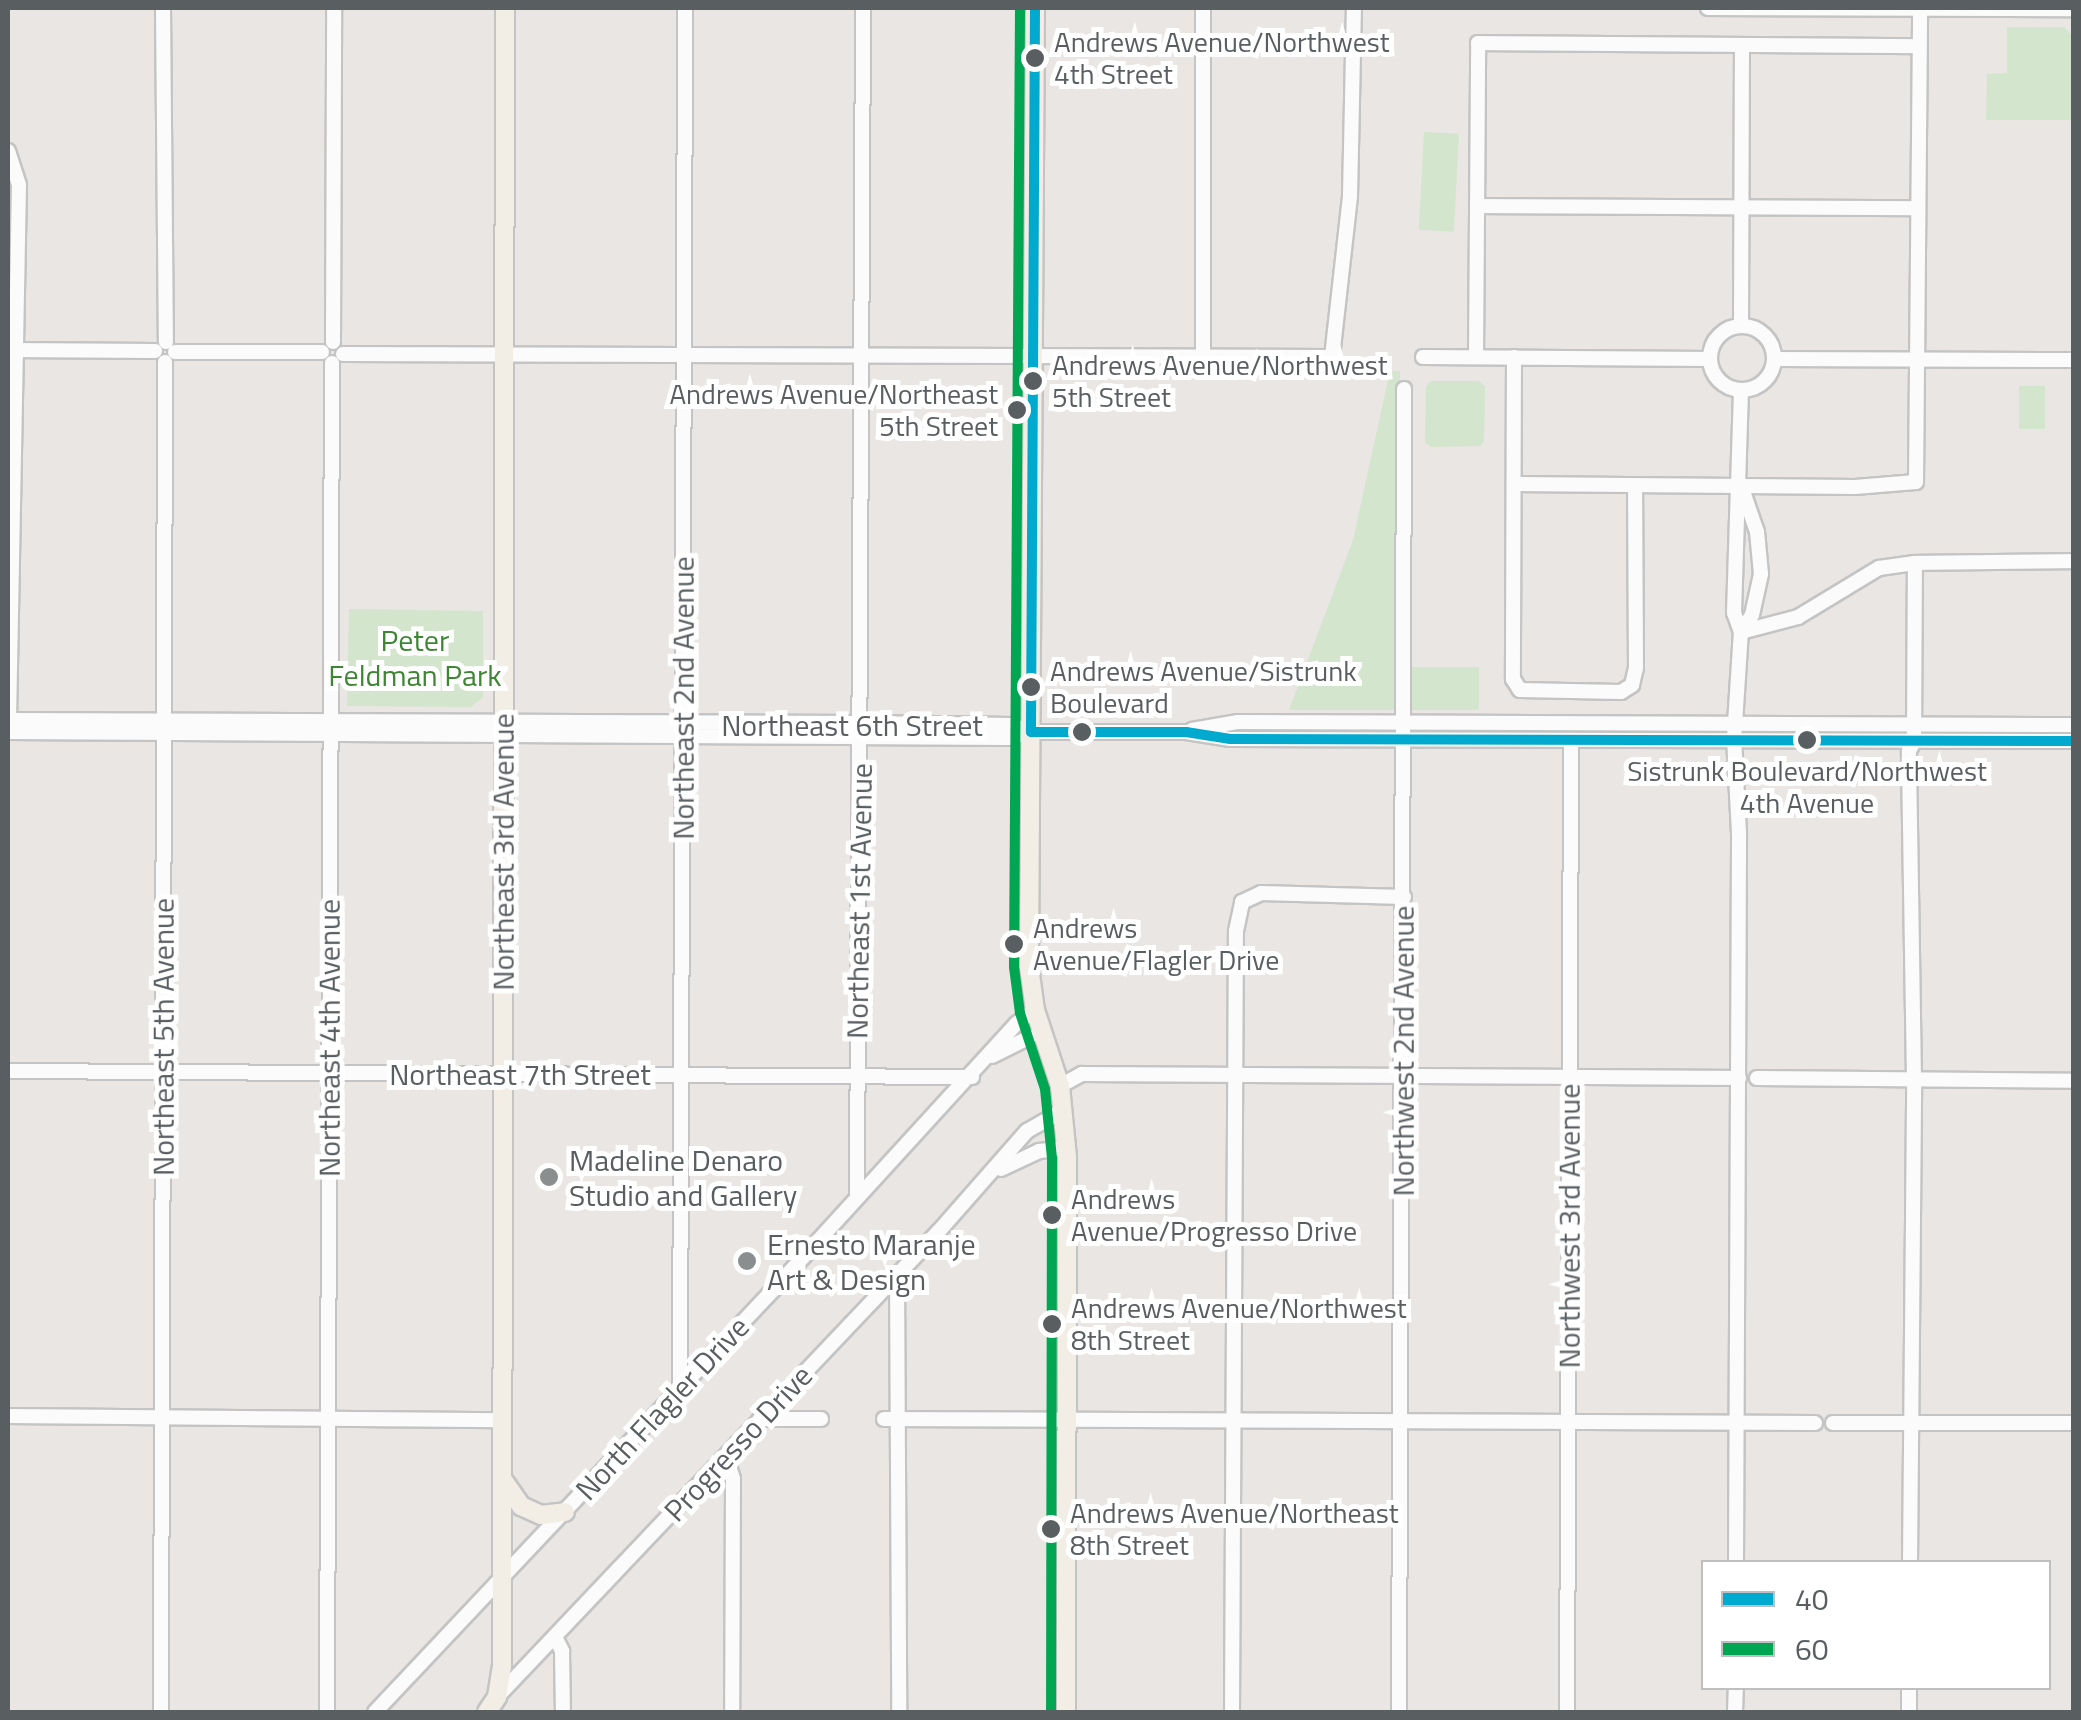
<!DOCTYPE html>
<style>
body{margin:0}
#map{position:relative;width:2081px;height:1720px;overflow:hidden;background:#e9e6e3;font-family:"Titillium Web",sans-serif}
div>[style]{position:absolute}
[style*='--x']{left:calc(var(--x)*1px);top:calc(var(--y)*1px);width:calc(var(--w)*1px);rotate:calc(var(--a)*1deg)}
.green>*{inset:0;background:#d4e5cd;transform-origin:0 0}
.roads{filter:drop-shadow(2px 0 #c4c4c4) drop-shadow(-2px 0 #c4c4c4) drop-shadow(0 2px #c4c4c4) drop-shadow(0 -2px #c4c4c4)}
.minor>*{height:14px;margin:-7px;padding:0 7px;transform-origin:7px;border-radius:7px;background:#fcfbfb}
.minor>.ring{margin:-7px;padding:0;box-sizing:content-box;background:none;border:14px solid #fcfbfb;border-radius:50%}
.major>*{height:18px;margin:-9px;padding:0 9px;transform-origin:9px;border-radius:9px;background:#f2eee6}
.bus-1>*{height:10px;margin:-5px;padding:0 5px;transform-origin:5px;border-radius:5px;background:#00a9ce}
.bus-2>*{height:10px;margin:-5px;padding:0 5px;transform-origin:5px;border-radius:5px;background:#00a651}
.dots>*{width:28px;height:28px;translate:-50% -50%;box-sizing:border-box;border:5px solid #fff;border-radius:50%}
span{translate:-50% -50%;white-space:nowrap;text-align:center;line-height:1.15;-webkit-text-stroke:10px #fff;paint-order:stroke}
.bus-label{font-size:28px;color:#595e61}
.left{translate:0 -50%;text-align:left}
.right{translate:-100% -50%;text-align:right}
.park-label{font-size:30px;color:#3e8633}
.street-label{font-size:30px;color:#595e61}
.poi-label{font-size:30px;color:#595e61}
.frame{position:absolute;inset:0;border:10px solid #595e61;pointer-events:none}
.legend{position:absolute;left:1701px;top:1560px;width:350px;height:130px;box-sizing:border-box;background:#fff;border:2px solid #bdbfc0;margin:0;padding:12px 18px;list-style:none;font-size:30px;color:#595e61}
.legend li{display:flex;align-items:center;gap:20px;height:50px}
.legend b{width:50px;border:2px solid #bdbfc0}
</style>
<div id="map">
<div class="green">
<div style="clip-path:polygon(2007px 27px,2064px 27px,2073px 37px,2073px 120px,1986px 120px,1987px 74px,2007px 73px)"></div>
<div style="left:1424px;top:132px;width:35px;height:98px;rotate:3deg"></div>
<div style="clip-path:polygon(1390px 371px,1400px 371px,1397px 667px,1479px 667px,1479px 710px,1289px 710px,1353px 540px)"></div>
<div style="clip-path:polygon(1432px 381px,1479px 381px,1485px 387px,1484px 441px,1480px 446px,1431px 447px,1425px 442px,1426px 386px)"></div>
<div style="left:2019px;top:386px;width:26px;height:43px"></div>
<div style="clip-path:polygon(349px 609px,483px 611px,483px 697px,471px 707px,347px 706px)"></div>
</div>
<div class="roads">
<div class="minor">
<div style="--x:163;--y:8;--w:334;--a:89.5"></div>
<div style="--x:1708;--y:8;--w:366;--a:0.2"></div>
<div style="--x:8;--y:151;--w:36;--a:72"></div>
<div style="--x:19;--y:185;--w:535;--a:91.07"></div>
<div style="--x:1477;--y:206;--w:440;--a:0.3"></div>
<div class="ring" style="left:1710px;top:326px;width:50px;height:50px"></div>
<div style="--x:1741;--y:326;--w:281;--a:-89.8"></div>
<div style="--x:333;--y:342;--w:334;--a:-89.8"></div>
<div style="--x:8;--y:350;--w:147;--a:0.4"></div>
<div style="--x:175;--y:352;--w:147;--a:0"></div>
<div style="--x:343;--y:354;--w:989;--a:0.17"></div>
<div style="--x:1332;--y:357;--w:162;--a:-83.6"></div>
<div style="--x:1350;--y:196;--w:188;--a:-88.8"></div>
<div style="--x:1423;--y:357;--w:287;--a:0.4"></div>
<div style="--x:1476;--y:357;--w:314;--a:-89.6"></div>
<div style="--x:1478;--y:43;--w:441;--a:0.4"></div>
<div style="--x:1514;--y:357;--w:322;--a:90.2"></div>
<div style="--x:1513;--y:679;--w:13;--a:58"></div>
<div style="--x:1520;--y:690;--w:101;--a:1.1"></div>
<div style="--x:1621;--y:692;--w:13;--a:-32"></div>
<div style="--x:1632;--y:685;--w:17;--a:-77"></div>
<div style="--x:1636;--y:668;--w:182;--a:-90.3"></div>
<div style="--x:1775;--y:359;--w:299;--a:0.2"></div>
<div style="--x:1203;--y:367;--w:359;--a:-90"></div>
<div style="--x:1514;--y:484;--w:341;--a:0.5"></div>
<div style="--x:1855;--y:487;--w:61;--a:-4.7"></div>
<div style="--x:1916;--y:482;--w:474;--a:-89.5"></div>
<div style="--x:1741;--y:632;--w:59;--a:-14.7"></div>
<div style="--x:1798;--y:617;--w:95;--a:-31.2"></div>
<div style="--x:1879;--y:568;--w:36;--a:-8"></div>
<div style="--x:1915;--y:563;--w:159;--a:-0.7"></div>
<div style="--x:1741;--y:632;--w:20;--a:-57"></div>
<div style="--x:1752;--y:615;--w:42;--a:-77.6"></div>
<div style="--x:1761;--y:574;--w:42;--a:-95.4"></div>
<div style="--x:1757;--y:532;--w:39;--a:-109"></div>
<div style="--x:8;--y:720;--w:852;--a:0.2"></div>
<div style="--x:860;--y:723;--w:152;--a:0.8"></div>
<div style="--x:1012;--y:725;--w:19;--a:21"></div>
<div style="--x:1192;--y:730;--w:47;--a:-9.9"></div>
<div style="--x:1238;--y:722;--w:836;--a:0.21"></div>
<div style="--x:8;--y:732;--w:1001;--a:0.34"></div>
<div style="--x:1009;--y:738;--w:23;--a:-15"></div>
<div style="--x:1031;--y:732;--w:155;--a:0"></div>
<div style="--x:1186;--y:732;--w:45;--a:9"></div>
<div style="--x:1230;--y:739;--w:844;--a:0.14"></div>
<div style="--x:992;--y:1056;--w:42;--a:-26.6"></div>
<div style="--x:8;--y:1071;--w:964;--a:0.36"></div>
<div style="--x:1757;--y:1078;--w:317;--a:0.5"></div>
<div style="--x:1060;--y:1086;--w:25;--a:-29"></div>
<div style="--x:1082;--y:1074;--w:657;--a:0.35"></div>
<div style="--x:1001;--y:1169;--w:42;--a:-25.3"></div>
<div style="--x:1039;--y:1151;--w:27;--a:-6"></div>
<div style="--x:857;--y:1194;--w:1186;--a:-89.71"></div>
<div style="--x:897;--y:1274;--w:438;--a:89.7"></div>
<div style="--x:680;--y:1389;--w:1381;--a:-89.79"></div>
<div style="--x:8;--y:1416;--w:495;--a:0.5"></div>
<div style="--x:760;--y:1419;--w:61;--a:0"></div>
<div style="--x:884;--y:1419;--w:931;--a:0.25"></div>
<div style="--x:1833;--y:1423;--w:241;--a:0"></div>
<div style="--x:726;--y:1457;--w:23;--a:72"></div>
<div style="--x:733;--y:1479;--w:233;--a:90.2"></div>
<div style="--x:1736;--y:1562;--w:729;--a:-89.76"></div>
<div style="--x:1739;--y:833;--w:94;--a:-93"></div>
<div style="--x:1734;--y:739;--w:107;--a:-86.3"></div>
<div style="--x:1741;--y:632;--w:20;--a:-110"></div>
<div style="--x:1734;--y:613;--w:222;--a:-88.2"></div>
<div style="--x:1910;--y:1562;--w:483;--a:-89.5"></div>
<div style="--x:1914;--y:1079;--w:328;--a:-90.9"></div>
<div style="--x:1909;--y:751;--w:11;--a:-63"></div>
<div style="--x:1914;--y:741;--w:178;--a:-89.7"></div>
<div style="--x:555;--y:1637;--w:16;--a:63"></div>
<div style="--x:562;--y:1651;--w:61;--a:89.1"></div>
<div style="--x:498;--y:1696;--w:641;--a:-46.52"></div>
<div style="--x:939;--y:1231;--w:133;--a:-48.7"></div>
<div style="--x:1027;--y:1131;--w:40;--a:-29.7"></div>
<div style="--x:161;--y:1712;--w:1350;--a:-89.83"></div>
<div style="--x:327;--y:1712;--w:1349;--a:-89.79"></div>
<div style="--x:375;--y:1712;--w:583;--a:-46.67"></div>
<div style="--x:775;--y:1288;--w:357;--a:-47.6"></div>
<div style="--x:1016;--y:1024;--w:24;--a:-36"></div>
<div style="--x:1232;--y:1712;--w:781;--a:-89.71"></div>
<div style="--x:1236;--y:931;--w:30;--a:-78"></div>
<div style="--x:1242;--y:902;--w:21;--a:-25"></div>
<div style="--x:1261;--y:893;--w:143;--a:1.6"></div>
<div style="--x:1399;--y:1712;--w:1323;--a:-89.78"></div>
<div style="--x:1567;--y:1712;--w:972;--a:-89.76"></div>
<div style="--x:1735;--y:1712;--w:24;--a:-88"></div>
<div style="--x:1909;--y:1712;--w:24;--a:-90"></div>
</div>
<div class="major">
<div style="--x:1035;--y:8;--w:959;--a:90.36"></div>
<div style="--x:1029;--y:967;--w:43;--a:82.1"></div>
<div style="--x:1035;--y:1010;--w:80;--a:71.8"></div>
<div style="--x:1060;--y:1086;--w:71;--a:84.4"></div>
<div style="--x:1067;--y:1157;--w:555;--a:90.1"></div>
<div style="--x:503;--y:1480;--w:32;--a:55"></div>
<div style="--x:521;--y:1506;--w:22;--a:24"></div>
<div style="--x:541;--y:1515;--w:24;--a:-7"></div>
<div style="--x:487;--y:1712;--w:18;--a:-56"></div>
<div style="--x:497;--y:1697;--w:30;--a:-81"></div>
<div style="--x:502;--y:1667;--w:1659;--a:-89.9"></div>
</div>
</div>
<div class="bus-1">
<div style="--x:1035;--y:8;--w:724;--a:90.32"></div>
<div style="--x:1031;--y:732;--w:155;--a:0"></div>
<div style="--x:1186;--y:732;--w:45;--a:9"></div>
<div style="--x:1230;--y:739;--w:844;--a:0.14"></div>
</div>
<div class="bus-2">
<div style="--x:1020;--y:8;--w:959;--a:90.36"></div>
<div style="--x:1014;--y:967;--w:46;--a:82.6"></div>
<div style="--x:1020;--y:1013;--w:80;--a:71.8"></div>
<div style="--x:1045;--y:1089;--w:69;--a:84.2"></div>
<div style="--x:1052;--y:1158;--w:554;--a:90.1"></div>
</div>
<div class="dots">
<div style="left:1035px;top:58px;background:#595e61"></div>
<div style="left:1033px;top:381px;background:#595e61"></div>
<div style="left:1017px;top:410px;background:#595e61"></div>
<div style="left:1031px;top:687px;background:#595e61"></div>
<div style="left:1082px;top:732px;background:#595e61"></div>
<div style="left:1807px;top:740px;background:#595e61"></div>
<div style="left:1014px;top:944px;background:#595e61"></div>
<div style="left:549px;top:1177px;background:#8b8e8e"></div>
<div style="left:1052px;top:1215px;background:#595e61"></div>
<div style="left:747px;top:1261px;background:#8b8e8e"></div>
<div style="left:1052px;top:1324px;background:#595e61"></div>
<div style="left:1051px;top:1529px;background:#595e61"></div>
</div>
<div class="bus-label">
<span class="left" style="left:1054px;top:58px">Andrews Avenue/Northwest<br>4th Street</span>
<span class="left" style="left:1052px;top:381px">Andrews Avenue/Northwest<br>5th Street</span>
<span class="right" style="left:998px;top:410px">Andrews Avenue/Northeast<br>5th Street</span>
<span class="left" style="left:1050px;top:687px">Andrews Avenue/Sistrunk<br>Boulevard</span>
<span style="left:1807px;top:787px">Sistrunk Boulevard/Northwest<br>4th Avenue</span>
<span class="left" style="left:1033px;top:944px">Andrews<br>Avenue/Flagler Drive</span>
<span class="left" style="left:1071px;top:1215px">Andrews<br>Avenue/Progresso Drive</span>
<span class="left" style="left:1071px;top:1324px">Andrews Avenue/Northwest<br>8th Street</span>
<span class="left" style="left:1070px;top:1529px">Andrews Avenue/Northeast<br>8th Street</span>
</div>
<div class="park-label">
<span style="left:415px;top:657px">Peter<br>Feldman Park</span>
</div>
<div class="street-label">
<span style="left:683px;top:698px;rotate:-90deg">Northeast 2nd Avenue</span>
<span style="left:852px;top:725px">Northeast 6th Street</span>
<span style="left:503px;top:852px;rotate:-90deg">Northeast 3rd Avenue</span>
<span style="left:859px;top:901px;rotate:-89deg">Northeast 1st Avenue</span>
<span style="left:163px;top:1037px;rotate:-90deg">Northeast 5th Avenue</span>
<span style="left:329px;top:1038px;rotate:-90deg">Northeast 4th Avenue</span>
<span style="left:1403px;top:1051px;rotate:-90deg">Northwest 2nd Avenue</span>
<span style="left:520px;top:1074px">Northeast 7th Street</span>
<span style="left:1569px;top:1226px;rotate:-90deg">Northwest 3rd Avenue</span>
<span style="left:662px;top:1408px;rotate:-47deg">North Flagler Drive</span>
<span style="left:738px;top:1443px;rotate:-47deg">Progresso Drive</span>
</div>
<div class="poi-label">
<span class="left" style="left:569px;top:1177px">Madeline Denaro<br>Studio and Gallery</span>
<span class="left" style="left:767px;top:1261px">Ernesto Maranje<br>Art &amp; Design</span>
</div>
<div class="frame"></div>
<ul class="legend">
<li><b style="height:12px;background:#00a9ce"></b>40</li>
<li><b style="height:12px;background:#00a651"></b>60</li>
</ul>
</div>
